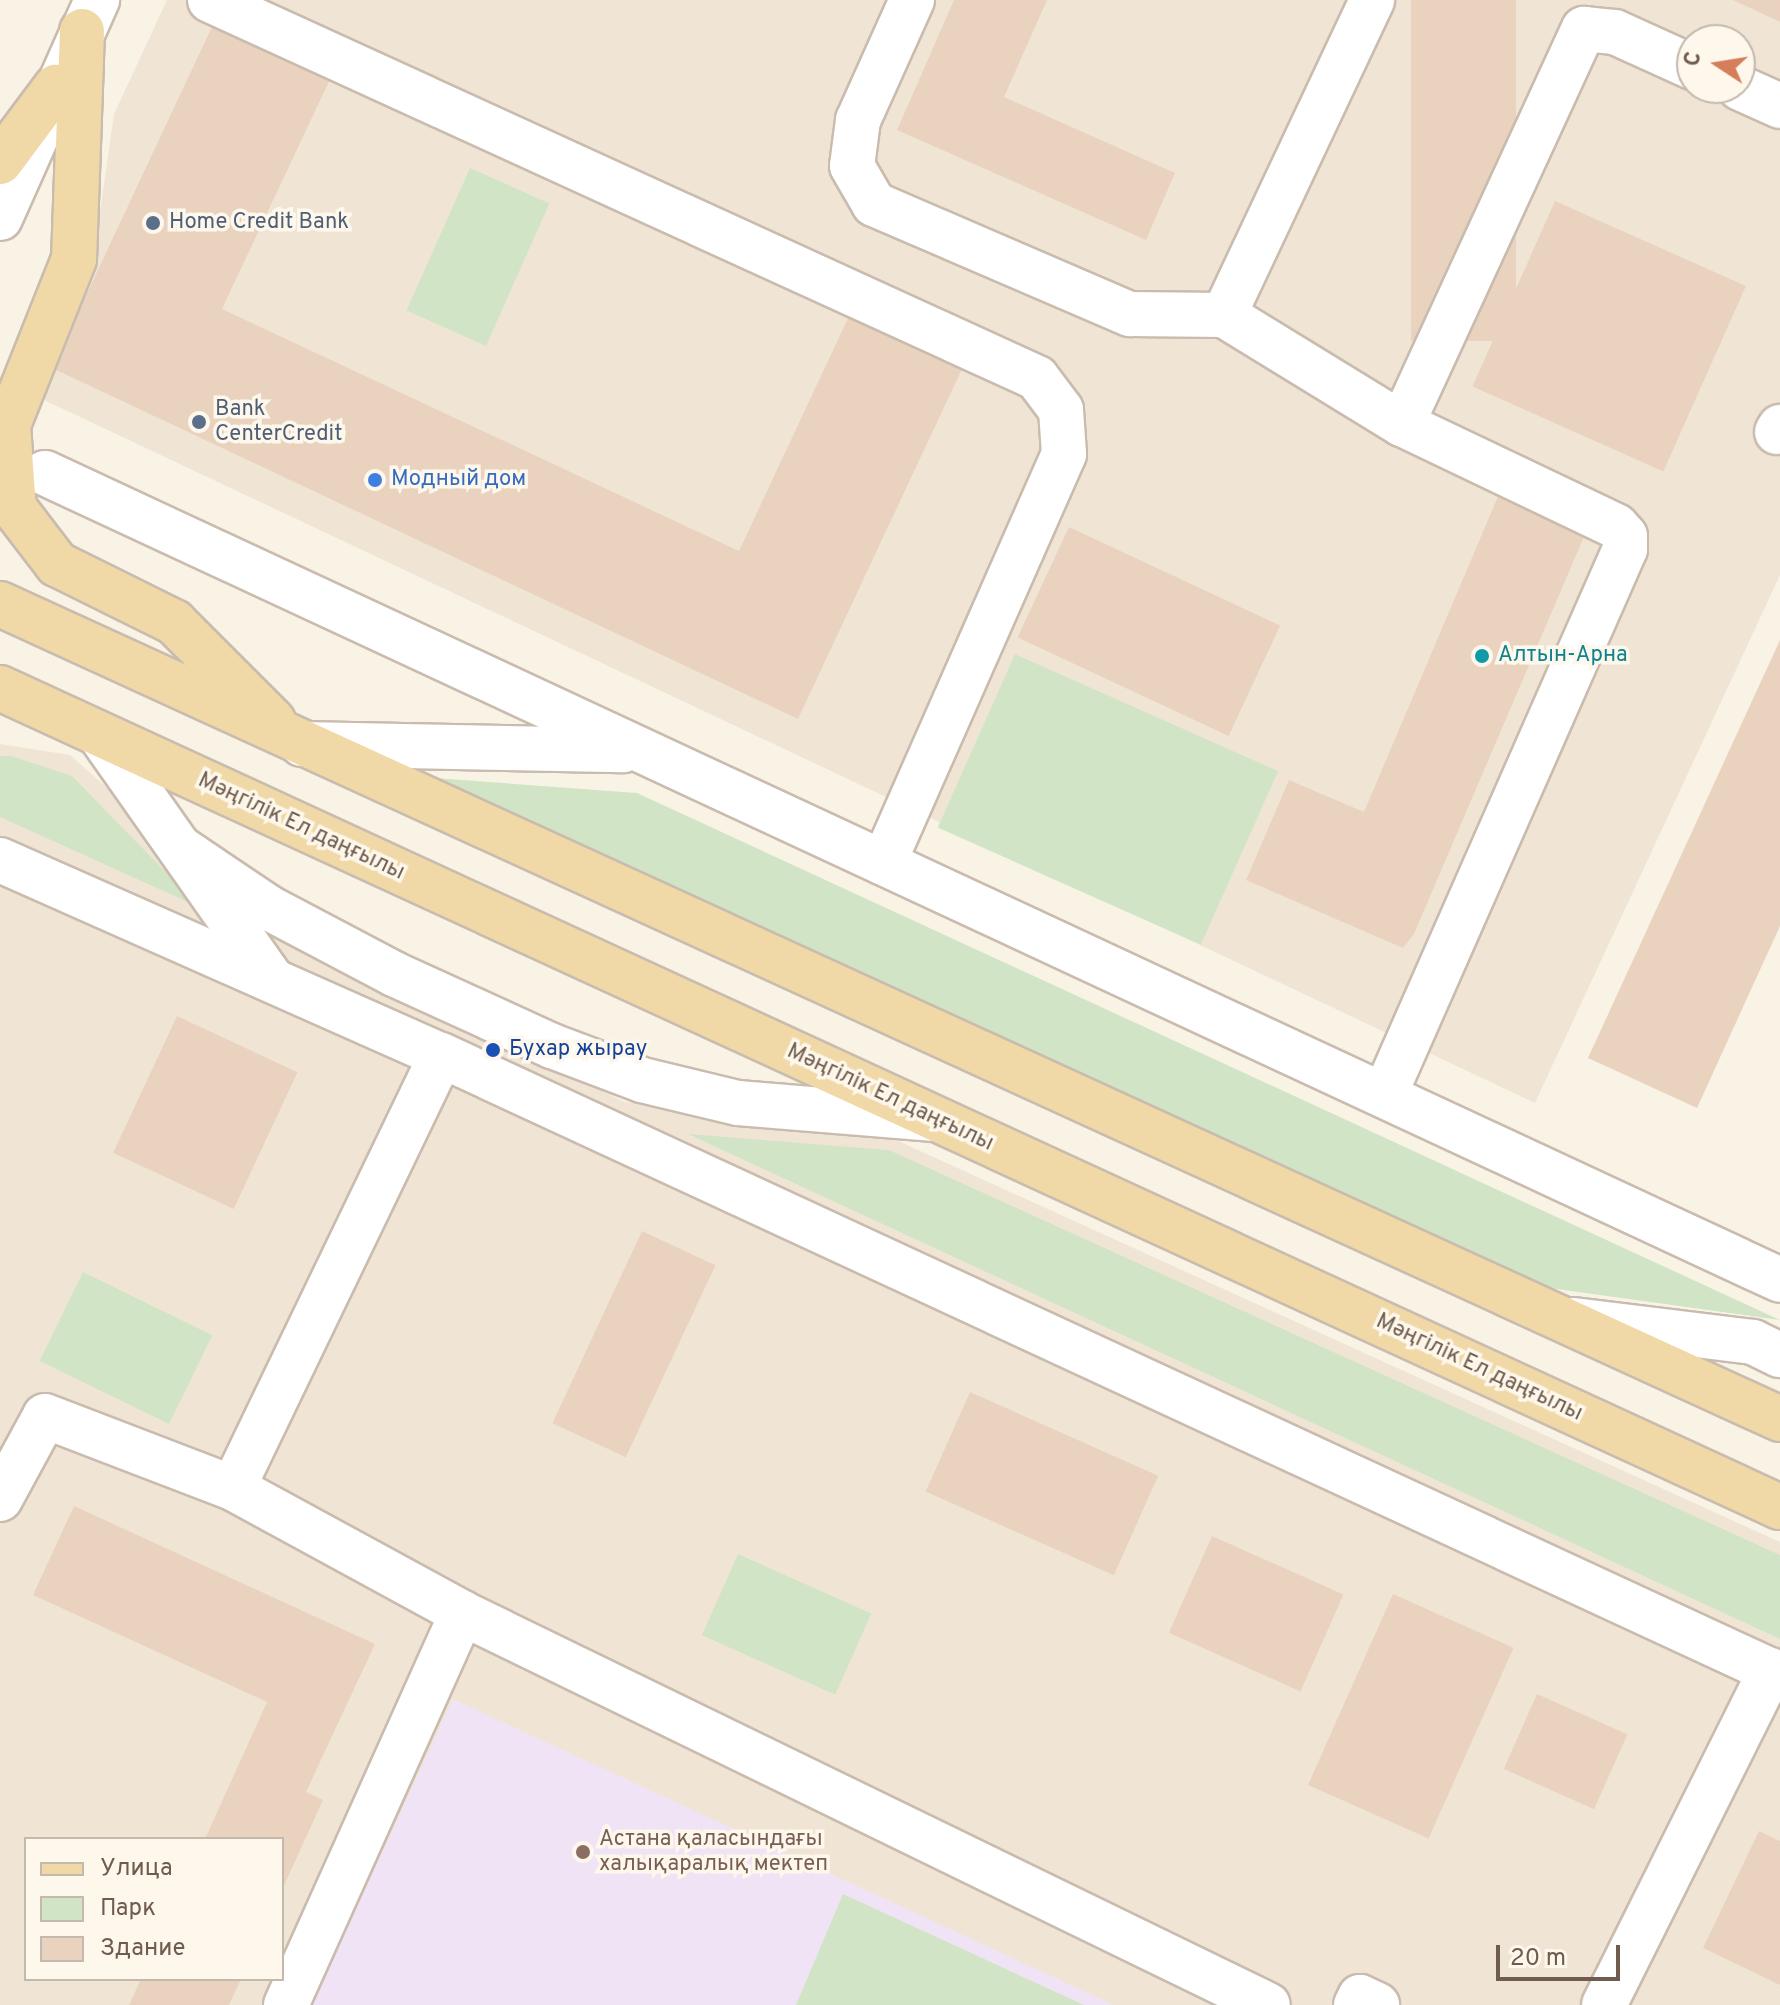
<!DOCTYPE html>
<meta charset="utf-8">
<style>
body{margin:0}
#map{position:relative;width:1780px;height:2005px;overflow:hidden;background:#f9f3e6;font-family:Overpass,sans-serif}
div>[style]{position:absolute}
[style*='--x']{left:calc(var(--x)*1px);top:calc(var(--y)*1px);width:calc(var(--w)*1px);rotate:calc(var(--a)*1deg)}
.residential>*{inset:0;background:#f0e5d5}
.education>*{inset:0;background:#f0e3f6}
.green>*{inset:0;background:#d1e5c6;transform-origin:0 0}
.building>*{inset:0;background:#e9d3bf;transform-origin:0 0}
.roads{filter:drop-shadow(2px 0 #c9bcae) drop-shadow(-2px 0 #c9bcae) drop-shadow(0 2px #c9bcae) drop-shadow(0 -2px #c9bcae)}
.minor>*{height:44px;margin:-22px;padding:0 22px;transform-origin:22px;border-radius:22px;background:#fff}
.major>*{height:44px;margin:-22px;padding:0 22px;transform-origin:22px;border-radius:22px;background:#f0d9a7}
.dots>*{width:22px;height:22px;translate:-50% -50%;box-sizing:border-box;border:4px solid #fdf7ec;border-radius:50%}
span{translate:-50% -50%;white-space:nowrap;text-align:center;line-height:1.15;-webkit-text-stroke:7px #fdf7ec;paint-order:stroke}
.service-label{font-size:22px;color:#4e5e75}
.left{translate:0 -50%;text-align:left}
.shop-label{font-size:22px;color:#366cbe}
.culture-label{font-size:22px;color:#0d838f}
.street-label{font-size:22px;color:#6f5c4e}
.transit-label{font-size:22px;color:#164399}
.education-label{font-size:22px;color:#785e54}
.legend{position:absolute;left:24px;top:1837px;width:260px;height:144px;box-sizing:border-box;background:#fdf7ec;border:2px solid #c4b9ad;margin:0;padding:10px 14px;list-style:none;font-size:24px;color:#6f5c4e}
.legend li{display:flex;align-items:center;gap:16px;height:40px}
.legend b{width:40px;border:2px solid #c4b9ad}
.north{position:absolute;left:1676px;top:24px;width:80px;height:80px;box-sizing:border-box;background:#fdf7ec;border:2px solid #c4b9ad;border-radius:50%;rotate:282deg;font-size:22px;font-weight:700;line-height:32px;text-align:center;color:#6f5c4e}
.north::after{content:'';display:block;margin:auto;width:28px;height:36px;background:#d47e5a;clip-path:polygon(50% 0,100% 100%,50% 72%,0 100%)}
.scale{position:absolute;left:1496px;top:1945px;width:124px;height:36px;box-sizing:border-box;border:4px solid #6f5c4e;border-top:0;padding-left:10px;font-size:24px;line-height:28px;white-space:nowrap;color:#6f5c4e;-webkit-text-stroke:6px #fdf7ec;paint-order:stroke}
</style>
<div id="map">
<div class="residential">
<div style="clip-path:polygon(evenodd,167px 0,1780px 0,1780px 575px,1535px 1103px,44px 400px,101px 205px,114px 114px,167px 0,1692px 40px,1740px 40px,1740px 88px,1692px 88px,1692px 40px)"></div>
<div style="clip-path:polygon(evenodd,0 744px,70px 755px,267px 930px,625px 1102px,883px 1134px,1780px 1542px,1780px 2005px,0 2005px,0 744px,26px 1839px,282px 1839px,282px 1979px,26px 1979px,26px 1839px)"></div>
</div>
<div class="education">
<div style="clip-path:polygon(453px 1699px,1114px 2005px,312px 2005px)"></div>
</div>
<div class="green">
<div style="left:470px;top:168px;width:87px;height:156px;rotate:24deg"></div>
<div style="left:1015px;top:654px;width:288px;height:190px;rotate:24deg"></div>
<div style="clip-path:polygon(0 756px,11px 756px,72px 776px,201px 908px,0 817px)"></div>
<div style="clip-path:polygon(407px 776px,637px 793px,1780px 1320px,1535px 1286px)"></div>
<div style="clip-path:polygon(688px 1134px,889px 1150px,1780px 1555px,1780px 1639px)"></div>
<div style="left:83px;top:1272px;width:144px;height:99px;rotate:26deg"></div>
<div style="left:738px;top:1554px;width:146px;height:89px;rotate:24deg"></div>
<div style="clip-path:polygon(843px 1894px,1084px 2005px,796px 2005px)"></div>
</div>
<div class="building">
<div style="clip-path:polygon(954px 0,1047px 0,1004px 97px,1175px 173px,1146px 240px,897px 130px)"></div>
<div style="left:1411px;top:0;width:105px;height:341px"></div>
<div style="clip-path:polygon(1733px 0,1780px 0,1780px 22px)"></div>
<div style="clip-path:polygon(216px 18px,333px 73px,222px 309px,739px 551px,856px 301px,969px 354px,798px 719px,52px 368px)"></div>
<div style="left:1555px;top:201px;width:209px;height:203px;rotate:24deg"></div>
<div style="clip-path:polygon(1499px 494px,1586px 532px,1414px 934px,1403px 948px,1246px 880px,1289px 780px,1364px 812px)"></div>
<div style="left:1069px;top:527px;width:233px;height:122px;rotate:25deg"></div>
<div style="clip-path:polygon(1780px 640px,1780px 926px,1697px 1108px,1588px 1058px)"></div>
<div style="left:177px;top:1016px;width:133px;height:151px;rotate:25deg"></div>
<div style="left:642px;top:1231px;width:81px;height:212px;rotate:25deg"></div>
<div style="left:970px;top:1392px;width:206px;height:109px;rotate:24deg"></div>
<div style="clip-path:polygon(74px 1506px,375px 1644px,306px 1792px,323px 1800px,282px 1890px,282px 1839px,205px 1839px,267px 1702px,33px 1595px)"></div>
<div style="left:1212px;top:1536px;width:144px;height:106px;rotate:24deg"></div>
<div style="left:1393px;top:1594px;width:132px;height:209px;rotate:24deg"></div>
<div style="left:1537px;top:1694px;width:99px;height:82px;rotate:24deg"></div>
<div style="clip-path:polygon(1759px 1831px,1780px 1841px,1780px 1985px,1703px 1948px)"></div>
<div style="clip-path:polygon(141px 1979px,241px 1979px,229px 2005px,129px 2005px)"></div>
</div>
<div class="roads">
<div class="minor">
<div style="--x:210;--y:0;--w:909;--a:24.56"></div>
<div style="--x:1037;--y:378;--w:40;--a:53"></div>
<div style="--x:1061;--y:410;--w:44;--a:86.1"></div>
<div style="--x:1064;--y:454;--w:447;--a:113.8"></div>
<div style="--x:912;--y:0;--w:132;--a:114.2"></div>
<div style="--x:858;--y:120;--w:46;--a:97.4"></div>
<div style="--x:852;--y:166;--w:44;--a:59.9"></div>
<div style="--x:874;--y:204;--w:279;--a:23.3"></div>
<div style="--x:1130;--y:314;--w:94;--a:0.6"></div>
<div style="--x:1224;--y:315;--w:209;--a:31.5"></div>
<div style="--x:1402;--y:424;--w:237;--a:25.5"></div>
<div style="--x:1616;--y:526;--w:13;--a:48"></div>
<div style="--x:1625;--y:536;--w:13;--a:90"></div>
<div style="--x:1625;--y:549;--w:596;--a:113.77"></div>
<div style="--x:1740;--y:88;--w:44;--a:24.2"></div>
<div style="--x:0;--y:218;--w:239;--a:-66"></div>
<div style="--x:1224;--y:315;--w:348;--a:-64.8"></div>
<div style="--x:1402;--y:424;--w:435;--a:-65.3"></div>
<div style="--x:1584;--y:29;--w:31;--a:6"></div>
<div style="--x:1615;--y:32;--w:85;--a:24.4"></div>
<div style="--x:1777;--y:432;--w:6;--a:-59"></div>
<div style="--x:45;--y:473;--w:1913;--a:24.94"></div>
<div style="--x:100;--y:735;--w:297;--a:54.9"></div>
<div style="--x:302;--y:744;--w:321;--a:1.1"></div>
<div style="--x:180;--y:848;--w:107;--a:34"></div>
<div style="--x:269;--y:908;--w:141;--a:27.8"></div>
<div style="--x:394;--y:974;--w:174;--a:24.5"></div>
<div style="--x:552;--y:1046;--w:96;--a:20.7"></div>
<div style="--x:642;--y:1080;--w:99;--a:13.5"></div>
<div style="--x:738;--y:1103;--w:197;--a:4.7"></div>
<div style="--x:0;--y:860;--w:482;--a:23.9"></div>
<div style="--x:441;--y:1055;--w:1476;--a:24.85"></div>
<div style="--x:1574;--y:1320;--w:180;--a:7"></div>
<div style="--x:1753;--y:1342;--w:30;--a:26"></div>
<div style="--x:233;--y:1488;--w:480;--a:-64.3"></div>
<div style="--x:0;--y:1499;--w:94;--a:-61.5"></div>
<div style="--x:45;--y:1416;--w:201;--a:21"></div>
<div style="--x:233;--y:1488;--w:261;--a:28.6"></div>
<div style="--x:462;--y:1613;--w:896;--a:25.94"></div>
<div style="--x:286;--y:2005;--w:430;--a:-65.8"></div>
<div style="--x:1356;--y:2005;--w:9;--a:-63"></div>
<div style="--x:1360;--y:1997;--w:19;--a:25"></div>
<div style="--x:1604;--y:2005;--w:374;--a:-63.5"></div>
</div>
<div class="major">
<div style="--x:82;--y:31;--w:228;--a:92"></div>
<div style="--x:74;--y:259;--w:179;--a:111.7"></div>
<div style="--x:8;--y:425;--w:83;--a:85.9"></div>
<div style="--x:14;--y:508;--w:71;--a:52.5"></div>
<div style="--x:57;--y:564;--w:131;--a:26.4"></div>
<div style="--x:174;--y:622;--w:140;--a:45"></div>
<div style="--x:0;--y:162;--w:94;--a:-53.3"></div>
<div style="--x:0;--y:604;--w:1958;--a:24.6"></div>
<div style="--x:0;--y:688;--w:1959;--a:24.71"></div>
</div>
</div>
<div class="dots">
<div style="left:153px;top:223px;background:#5c6f8a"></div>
<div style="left:199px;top:422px;background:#5c6f8a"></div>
<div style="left:375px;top:480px;background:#3f7fe0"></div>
<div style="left:1482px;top:656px;background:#0f9aa8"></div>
<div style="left:493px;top:1050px;background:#1a4fb4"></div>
<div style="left:583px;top:1852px;background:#8d6e63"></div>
</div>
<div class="service-label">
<span class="left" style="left:169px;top:223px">Home Credit Bank</span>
<span class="left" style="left:215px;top:422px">Bank<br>CenterCredit</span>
</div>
<div class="shop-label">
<span class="left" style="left:391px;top:480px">Модный дом</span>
</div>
<div class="culture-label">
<span class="left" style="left:1498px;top:656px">Алтын-Арна</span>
</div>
<div class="street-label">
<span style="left:301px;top:827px;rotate:25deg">Мәңгілік Ел даңғылы</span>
<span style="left:890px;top:1098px;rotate:25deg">Мәңгілік Ел даңғылы</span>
<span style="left:1479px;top:1368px;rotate:25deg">Мәңгілік Ел даңғылы</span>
</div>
<div class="transit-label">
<span class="left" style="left:509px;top:1050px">Бухар жырау</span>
</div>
<div class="education-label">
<span class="left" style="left:599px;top:1852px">Астана қаласындағы<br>халықаралық мектеп</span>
</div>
<ul class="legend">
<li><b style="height:10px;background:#f0d9a7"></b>Улица</li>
<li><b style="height:22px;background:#d1e5c6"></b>Парк</li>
<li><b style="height:22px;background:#e9d3bf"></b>Здание</li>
</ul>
<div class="north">С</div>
<div class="scale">20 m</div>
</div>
